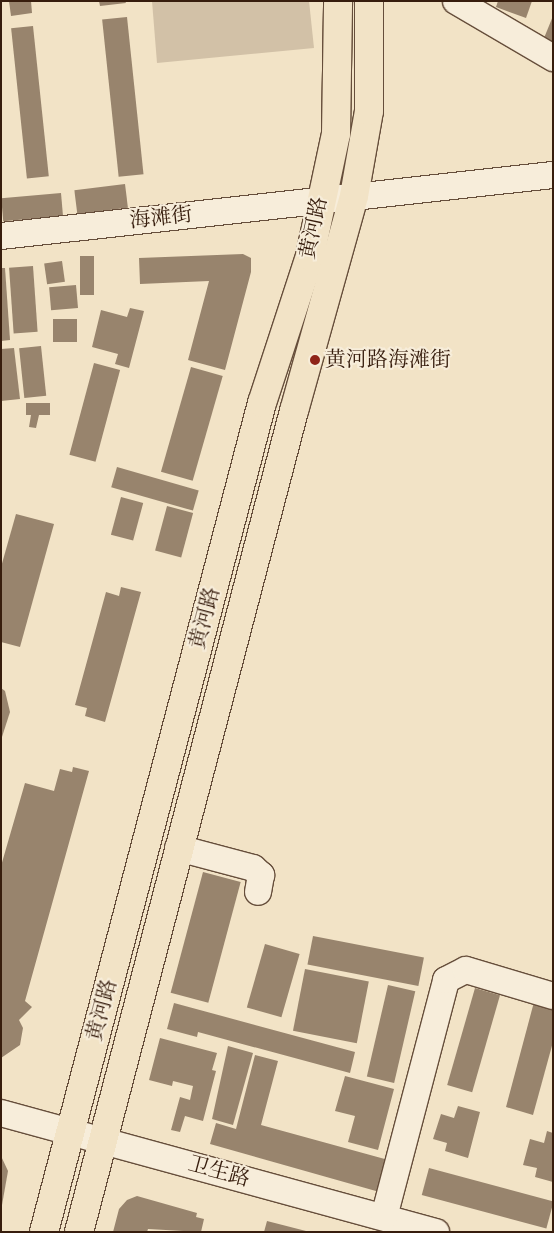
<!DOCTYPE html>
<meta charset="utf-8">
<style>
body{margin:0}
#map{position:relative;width:554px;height:1233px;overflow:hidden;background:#f2e3c6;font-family:"IM FELL Double Pica","Noto Serif SC",serif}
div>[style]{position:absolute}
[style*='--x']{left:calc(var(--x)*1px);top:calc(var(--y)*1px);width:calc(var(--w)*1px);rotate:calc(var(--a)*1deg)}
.green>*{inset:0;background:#d2c1a7}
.building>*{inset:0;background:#98846d;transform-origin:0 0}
.roads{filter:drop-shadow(1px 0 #664e3b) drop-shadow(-1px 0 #664e3b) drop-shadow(0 1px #664e3b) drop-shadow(0 -1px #664e3b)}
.minor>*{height:26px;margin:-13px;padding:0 13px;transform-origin:13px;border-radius:13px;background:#f7edda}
.major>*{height:28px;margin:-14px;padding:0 14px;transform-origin:14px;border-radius:14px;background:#f2e3c6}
.dots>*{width:14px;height:14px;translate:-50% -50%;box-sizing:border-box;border:2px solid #f7edda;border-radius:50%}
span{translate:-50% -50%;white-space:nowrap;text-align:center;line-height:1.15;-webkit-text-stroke:4px #f7edda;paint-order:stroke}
.street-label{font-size:21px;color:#371d0d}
.poi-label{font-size:21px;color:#371d0d}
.left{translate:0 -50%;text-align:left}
.frame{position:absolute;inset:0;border:2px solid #371d0d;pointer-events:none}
</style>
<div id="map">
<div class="green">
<div style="clip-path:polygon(152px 1px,309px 1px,314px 48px,157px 63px)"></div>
</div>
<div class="building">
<div style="clip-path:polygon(9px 1px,31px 1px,32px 13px,11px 16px)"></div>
<div style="clip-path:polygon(99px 1px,125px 1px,126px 3px,100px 6px)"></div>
<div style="clip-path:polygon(498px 1px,532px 1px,526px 18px,496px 7px)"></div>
<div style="clip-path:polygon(553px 16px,553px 47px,542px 43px)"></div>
<div style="left:127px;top:17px;width:158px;height:25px;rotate:84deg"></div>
<div style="left:33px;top:26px;width:151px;height:22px;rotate:84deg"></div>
<div style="left:125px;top:184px;width:24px;height:51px;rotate:83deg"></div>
<div style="left:61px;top:193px;width:23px;height:60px;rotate:85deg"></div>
<div style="clip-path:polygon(243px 254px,251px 258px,251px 272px,225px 370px,188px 360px,209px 281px,140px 284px,139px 258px)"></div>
<div style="left:80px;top:256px;width:14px;height:39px"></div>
<div style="left:62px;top:261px;width:21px;height:18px;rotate:82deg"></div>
<div style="left:33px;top:266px;width:66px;height:24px;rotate:86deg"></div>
<div style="clip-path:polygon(1px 268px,5px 268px,10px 340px,1px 341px)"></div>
<div style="left:76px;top:285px;width:23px;height:27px;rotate:85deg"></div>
<div style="clip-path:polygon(130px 308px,144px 311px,129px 368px,115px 364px,118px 354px,92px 347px,101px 310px,127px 317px)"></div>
<div style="left:53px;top:319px;width:24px;height:23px"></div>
<div style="left:41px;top:346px;width:50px;height:22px;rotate:84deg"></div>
<div style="clip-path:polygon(14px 348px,20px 399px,1px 401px,1px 349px)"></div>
<div style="left:94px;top:363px;width:27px;height:95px;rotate:15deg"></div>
<div style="left:191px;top:367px;width:33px;height:109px;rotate:16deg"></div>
<div style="clip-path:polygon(26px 403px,50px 403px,50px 415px,39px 415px,36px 428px,29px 427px,31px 415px,26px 415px)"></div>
<div style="left:117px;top:467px;width:85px;height:21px;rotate:16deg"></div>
<div style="left:121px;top:497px;width:23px;height:39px;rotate:15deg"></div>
<div style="left:167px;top:506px;width:27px;height:46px;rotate:15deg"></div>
<div style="clip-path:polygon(16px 514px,54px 524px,20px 647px,1px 642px,1px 567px)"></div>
<div style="clip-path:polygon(121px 587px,141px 592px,105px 722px,85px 716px,87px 708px,75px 705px,106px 592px,119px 596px)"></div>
<div style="clip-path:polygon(1px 688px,5px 691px,10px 712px,1px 740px)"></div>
<div style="clip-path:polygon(73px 767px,89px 771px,25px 1001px,32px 1007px,19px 1020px,23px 1028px,20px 1045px,1px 1058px,1px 866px,25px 783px,54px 791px,60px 769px,72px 772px)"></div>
<div style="left:203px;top:872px;width:39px;height:125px;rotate:15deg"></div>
<div style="left:313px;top:936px;width:113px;height:29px;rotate:11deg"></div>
<div style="left:265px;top:944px;width:36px;height:66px;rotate:16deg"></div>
<div style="left:305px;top:969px;width:65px;height:63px;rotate:11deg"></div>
<div style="left:388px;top:985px;width:28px;height:94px;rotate:13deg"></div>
<div style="left:475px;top:988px;width:26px;height:101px;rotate:16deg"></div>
<div style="clip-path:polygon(534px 1002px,553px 1007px,553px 1042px,533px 1115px,506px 1107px)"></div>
<div style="clip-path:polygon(174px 1003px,355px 1052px,350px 1073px,198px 1032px,197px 1037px,167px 1029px)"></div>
<div style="clip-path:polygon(160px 1038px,217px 1053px,212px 1070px,216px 1071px,203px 1121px,185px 1116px,180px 1132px,171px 1130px,180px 1097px,190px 1100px,193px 1086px,173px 1081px,172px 1086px,149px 1080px)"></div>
<div style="clip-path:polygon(228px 1046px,253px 1053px,233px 1125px,212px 1119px)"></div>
<div style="clip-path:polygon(255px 1055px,278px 1061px,261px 1125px,392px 1161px,383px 1193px,210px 1144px,216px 1123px,236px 1129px)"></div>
<div style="clip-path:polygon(345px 1076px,394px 1089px,378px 1150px,348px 1142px,355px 1116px,335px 1111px)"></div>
<div style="clip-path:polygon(458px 1106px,480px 1112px,468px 1158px,445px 1151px,447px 1143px,433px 1139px,441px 1114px,454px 1118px)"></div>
<div style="clip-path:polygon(547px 1131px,553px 1133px,553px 1182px,535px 1177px,537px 1168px,523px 1165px,530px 1139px,544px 1143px)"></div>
<div style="clip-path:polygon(1px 1156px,8px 1171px,2px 1205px,1px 1205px)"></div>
<div style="left:429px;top:1168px;width:129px;height:28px;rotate:15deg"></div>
<div style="clip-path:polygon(137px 1196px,197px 1213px,196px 1217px,204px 1219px,201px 1232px,148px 1229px,147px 1232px,113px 1232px,119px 1209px,127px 1200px)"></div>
<div style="clip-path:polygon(267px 1221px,306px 1231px,306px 1232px,264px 1232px)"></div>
</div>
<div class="roads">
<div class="minor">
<div style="--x:456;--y:1;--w:113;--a:30.4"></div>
<div style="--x:1;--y:236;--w:555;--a:-6.31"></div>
<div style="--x:178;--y:848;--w:78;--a:14.9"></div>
<div style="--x:253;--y:868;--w:11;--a:41"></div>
<div style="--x:261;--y:875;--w:17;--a:100"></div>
<div style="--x:1;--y:1113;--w:451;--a:15.3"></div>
<div style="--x:384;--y:1217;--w:245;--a:-75.3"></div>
<div style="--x:446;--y:980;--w:22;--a:-27"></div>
<div style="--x:466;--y:970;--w:91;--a:16.6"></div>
</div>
<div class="major">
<div style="--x:44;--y:1232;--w:857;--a:-75.27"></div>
<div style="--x:262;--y:403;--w:155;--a:-71.9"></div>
<div style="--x:310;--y:256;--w:125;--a:-78"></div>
<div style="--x:336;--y:134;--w:133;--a:-89.1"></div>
<div style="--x:79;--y:1232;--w:849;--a:-75.33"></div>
<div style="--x:294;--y:411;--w:223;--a:-74.4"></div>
<div style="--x:354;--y:196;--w:86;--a:-80"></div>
<div style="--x:369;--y:111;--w:110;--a:-90"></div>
</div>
</div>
<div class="dots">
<div style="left:315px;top:360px;background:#8f2418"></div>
</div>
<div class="street-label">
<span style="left:161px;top:218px;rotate:-6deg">海滩街</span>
<span style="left:314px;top:228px;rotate:-78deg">黄河路</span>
<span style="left:205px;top:618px;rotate:-75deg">黄河路</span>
<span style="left:102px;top:1010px;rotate:-75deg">黄河路</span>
<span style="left:219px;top:1172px;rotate:15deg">卫生路</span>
</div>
<div class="poi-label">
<span class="left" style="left:325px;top:360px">黄河路海滩街</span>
</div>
<div class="frame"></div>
</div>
